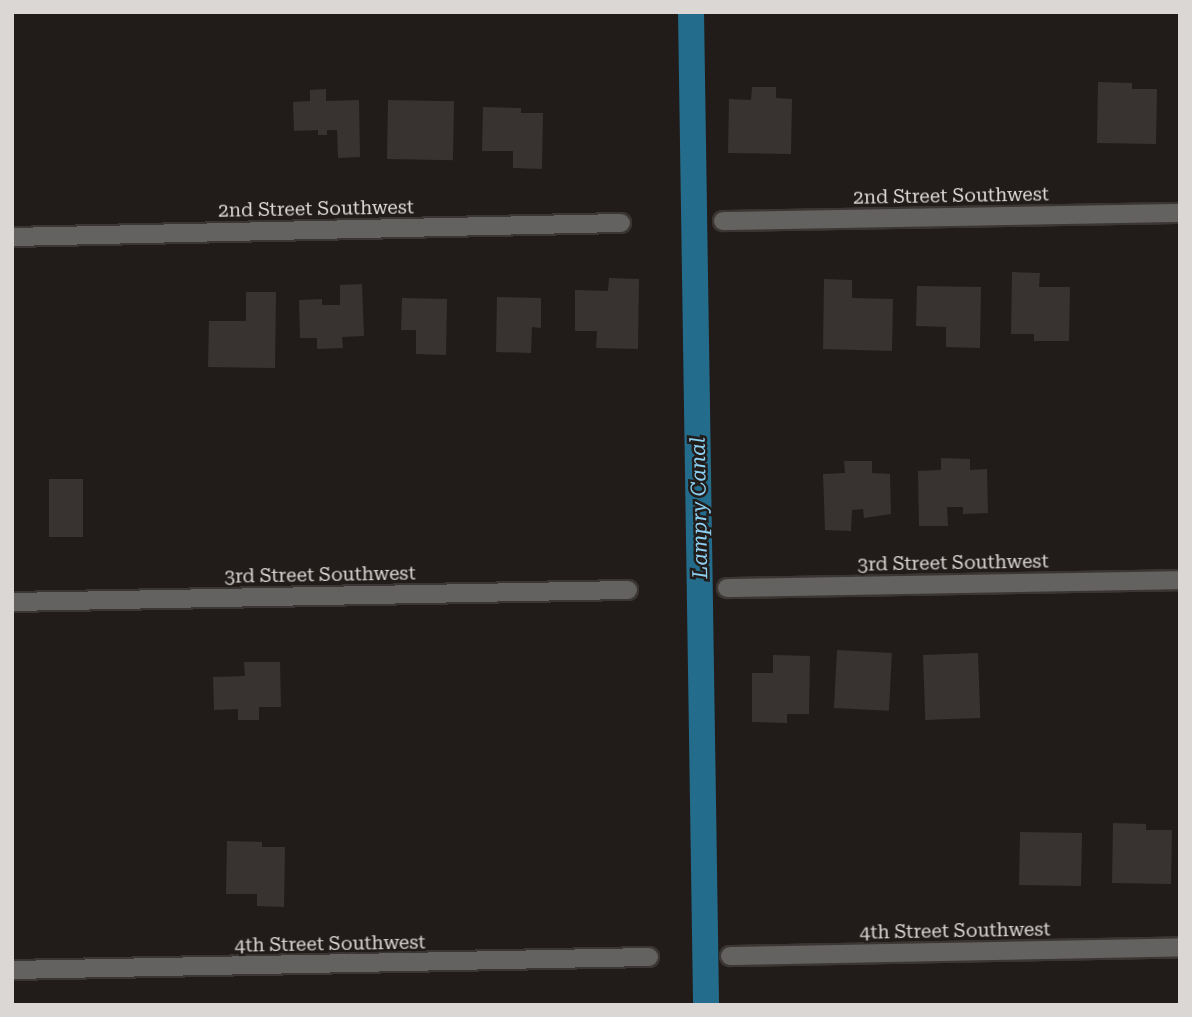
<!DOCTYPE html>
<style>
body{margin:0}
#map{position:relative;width:1192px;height:1017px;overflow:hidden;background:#211c19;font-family:"Roboto Serif",serif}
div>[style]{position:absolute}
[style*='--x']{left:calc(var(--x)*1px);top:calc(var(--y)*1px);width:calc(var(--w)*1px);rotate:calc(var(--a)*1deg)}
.canal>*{height:26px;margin:-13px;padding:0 13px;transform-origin:13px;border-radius:13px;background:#246c8b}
.building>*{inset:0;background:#383330;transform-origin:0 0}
.roads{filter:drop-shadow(2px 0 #3b3633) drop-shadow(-2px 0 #3b3633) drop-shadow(0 2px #3b3633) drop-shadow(0 -2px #3b3633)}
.minor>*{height:18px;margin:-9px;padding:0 9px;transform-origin:9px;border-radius:9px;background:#646260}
span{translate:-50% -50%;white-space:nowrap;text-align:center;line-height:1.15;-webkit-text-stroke:5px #211c19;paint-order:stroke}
.street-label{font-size:19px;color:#dad7d5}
.water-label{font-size:21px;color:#8ed0f2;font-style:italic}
.frame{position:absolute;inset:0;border:14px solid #dad7d5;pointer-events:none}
</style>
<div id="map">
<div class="canal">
<div style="--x:691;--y:12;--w:993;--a:89.13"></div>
</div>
<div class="building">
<div style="clip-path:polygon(1098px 82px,1132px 83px,1132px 89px,1157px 89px,1156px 144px,1097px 143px)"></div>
<div style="clip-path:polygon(752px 87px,776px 87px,776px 98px,792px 99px,791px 154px,728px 153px,729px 99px,751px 100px)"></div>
<div style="clip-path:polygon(326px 89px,326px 101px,359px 100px,360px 157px,338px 158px,337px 130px,327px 130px,327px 135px,318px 135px,318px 130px,294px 131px,293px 102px,310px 101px,310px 90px)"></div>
<div style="left:388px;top:100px;width:66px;height:59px;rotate:1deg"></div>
<div style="clip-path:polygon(483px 107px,521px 108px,521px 113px,543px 113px,542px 169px,513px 168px,513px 151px,482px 151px)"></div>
<div style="clip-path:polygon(1012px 272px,1040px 273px,1039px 287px,1070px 287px,1069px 341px,1034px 341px,1034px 334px,1011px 334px)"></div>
<div style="clip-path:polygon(609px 278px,639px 279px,638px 349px,596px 348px,597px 331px,575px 331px,575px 290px,608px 291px)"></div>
<div style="clip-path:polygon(824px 279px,852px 280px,852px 298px,893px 299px,892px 351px,823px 349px)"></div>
<div style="clip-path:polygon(362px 284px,364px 336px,342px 337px,343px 348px,317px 349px,317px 338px,300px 338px,299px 300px,322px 299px,322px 305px,340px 305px,340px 285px)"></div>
<div style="clip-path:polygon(917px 286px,981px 287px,980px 348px,946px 347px,946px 327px,916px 326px)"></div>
<div style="clip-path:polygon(246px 292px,276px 292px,275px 368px,208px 367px,209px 321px,246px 321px)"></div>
<div style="clip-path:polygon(497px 297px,541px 298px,541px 328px,532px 327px,531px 353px,496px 352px)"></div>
<div style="clip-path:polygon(402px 298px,447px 299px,446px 355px,416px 354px,416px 330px,401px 330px)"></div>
<div style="clip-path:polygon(941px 458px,970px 459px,970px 470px,987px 469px,988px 513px,963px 514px,963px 507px,947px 507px,948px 526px,919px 526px,918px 471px,941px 470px)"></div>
<div style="clip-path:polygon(844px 461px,872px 461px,872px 473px,890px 474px,891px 514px,864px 518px,863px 509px,852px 510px,851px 531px,825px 530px,823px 474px,845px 473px)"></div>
<div style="left:49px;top:479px;width:34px;height:58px"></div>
<div style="left:837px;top:650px;width:55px;height:58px;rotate:3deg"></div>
<div style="left:978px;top:653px;width:65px;height:55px;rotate:88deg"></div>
<div style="clip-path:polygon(773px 655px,810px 656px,809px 714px,787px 714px,787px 723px,752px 722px,752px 673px,773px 673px)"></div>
<div style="clip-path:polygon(244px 662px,280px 662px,281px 707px,259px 707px,259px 720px,238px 720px,238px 709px,214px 710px,213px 677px,245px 676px)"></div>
<div style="clip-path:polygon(1113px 823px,1146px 824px,1146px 830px,1172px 830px,1171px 884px,1112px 883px)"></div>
<div style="left:1020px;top:832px;width:62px;height:53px;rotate:1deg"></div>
<div style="clip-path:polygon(227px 841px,262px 842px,262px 847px,285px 847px,284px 907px,257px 906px,257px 894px,226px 894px)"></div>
</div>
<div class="roads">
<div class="minor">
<div style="--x:723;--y:221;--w:457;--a:-1"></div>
<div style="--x:12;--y:237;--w:609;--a:-1.32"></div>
<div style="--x:727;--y:588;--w:453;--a:-1"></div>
<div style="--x:12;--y:602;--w:616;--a:-1.12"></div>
<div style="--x:730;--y:956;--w:450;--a:-1.1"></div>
<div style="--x:12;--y:970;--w:637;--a:-1.17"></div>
</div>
</div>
<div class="street-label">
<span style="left:951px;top:196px;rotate:-1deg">2nd Street Southwest</span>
<span style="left:316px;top:209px;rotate:-1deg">2nd Street Southwest</span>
<span style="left:953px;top:563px;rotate:-1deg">3rd Street Southwest</span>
<span style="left:320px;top:575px;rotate:-1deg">3rd Street Southwest</span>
<span style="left:955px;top:931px;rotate:-1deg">4th Street Southwest</span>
<span style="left:330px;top:944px;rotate:-1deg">4th Street Southwest</span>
</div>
<div class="water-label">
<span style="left:699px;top:508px;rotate:-91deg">Lampry Canal</span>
</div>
<div class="frame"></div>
</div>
